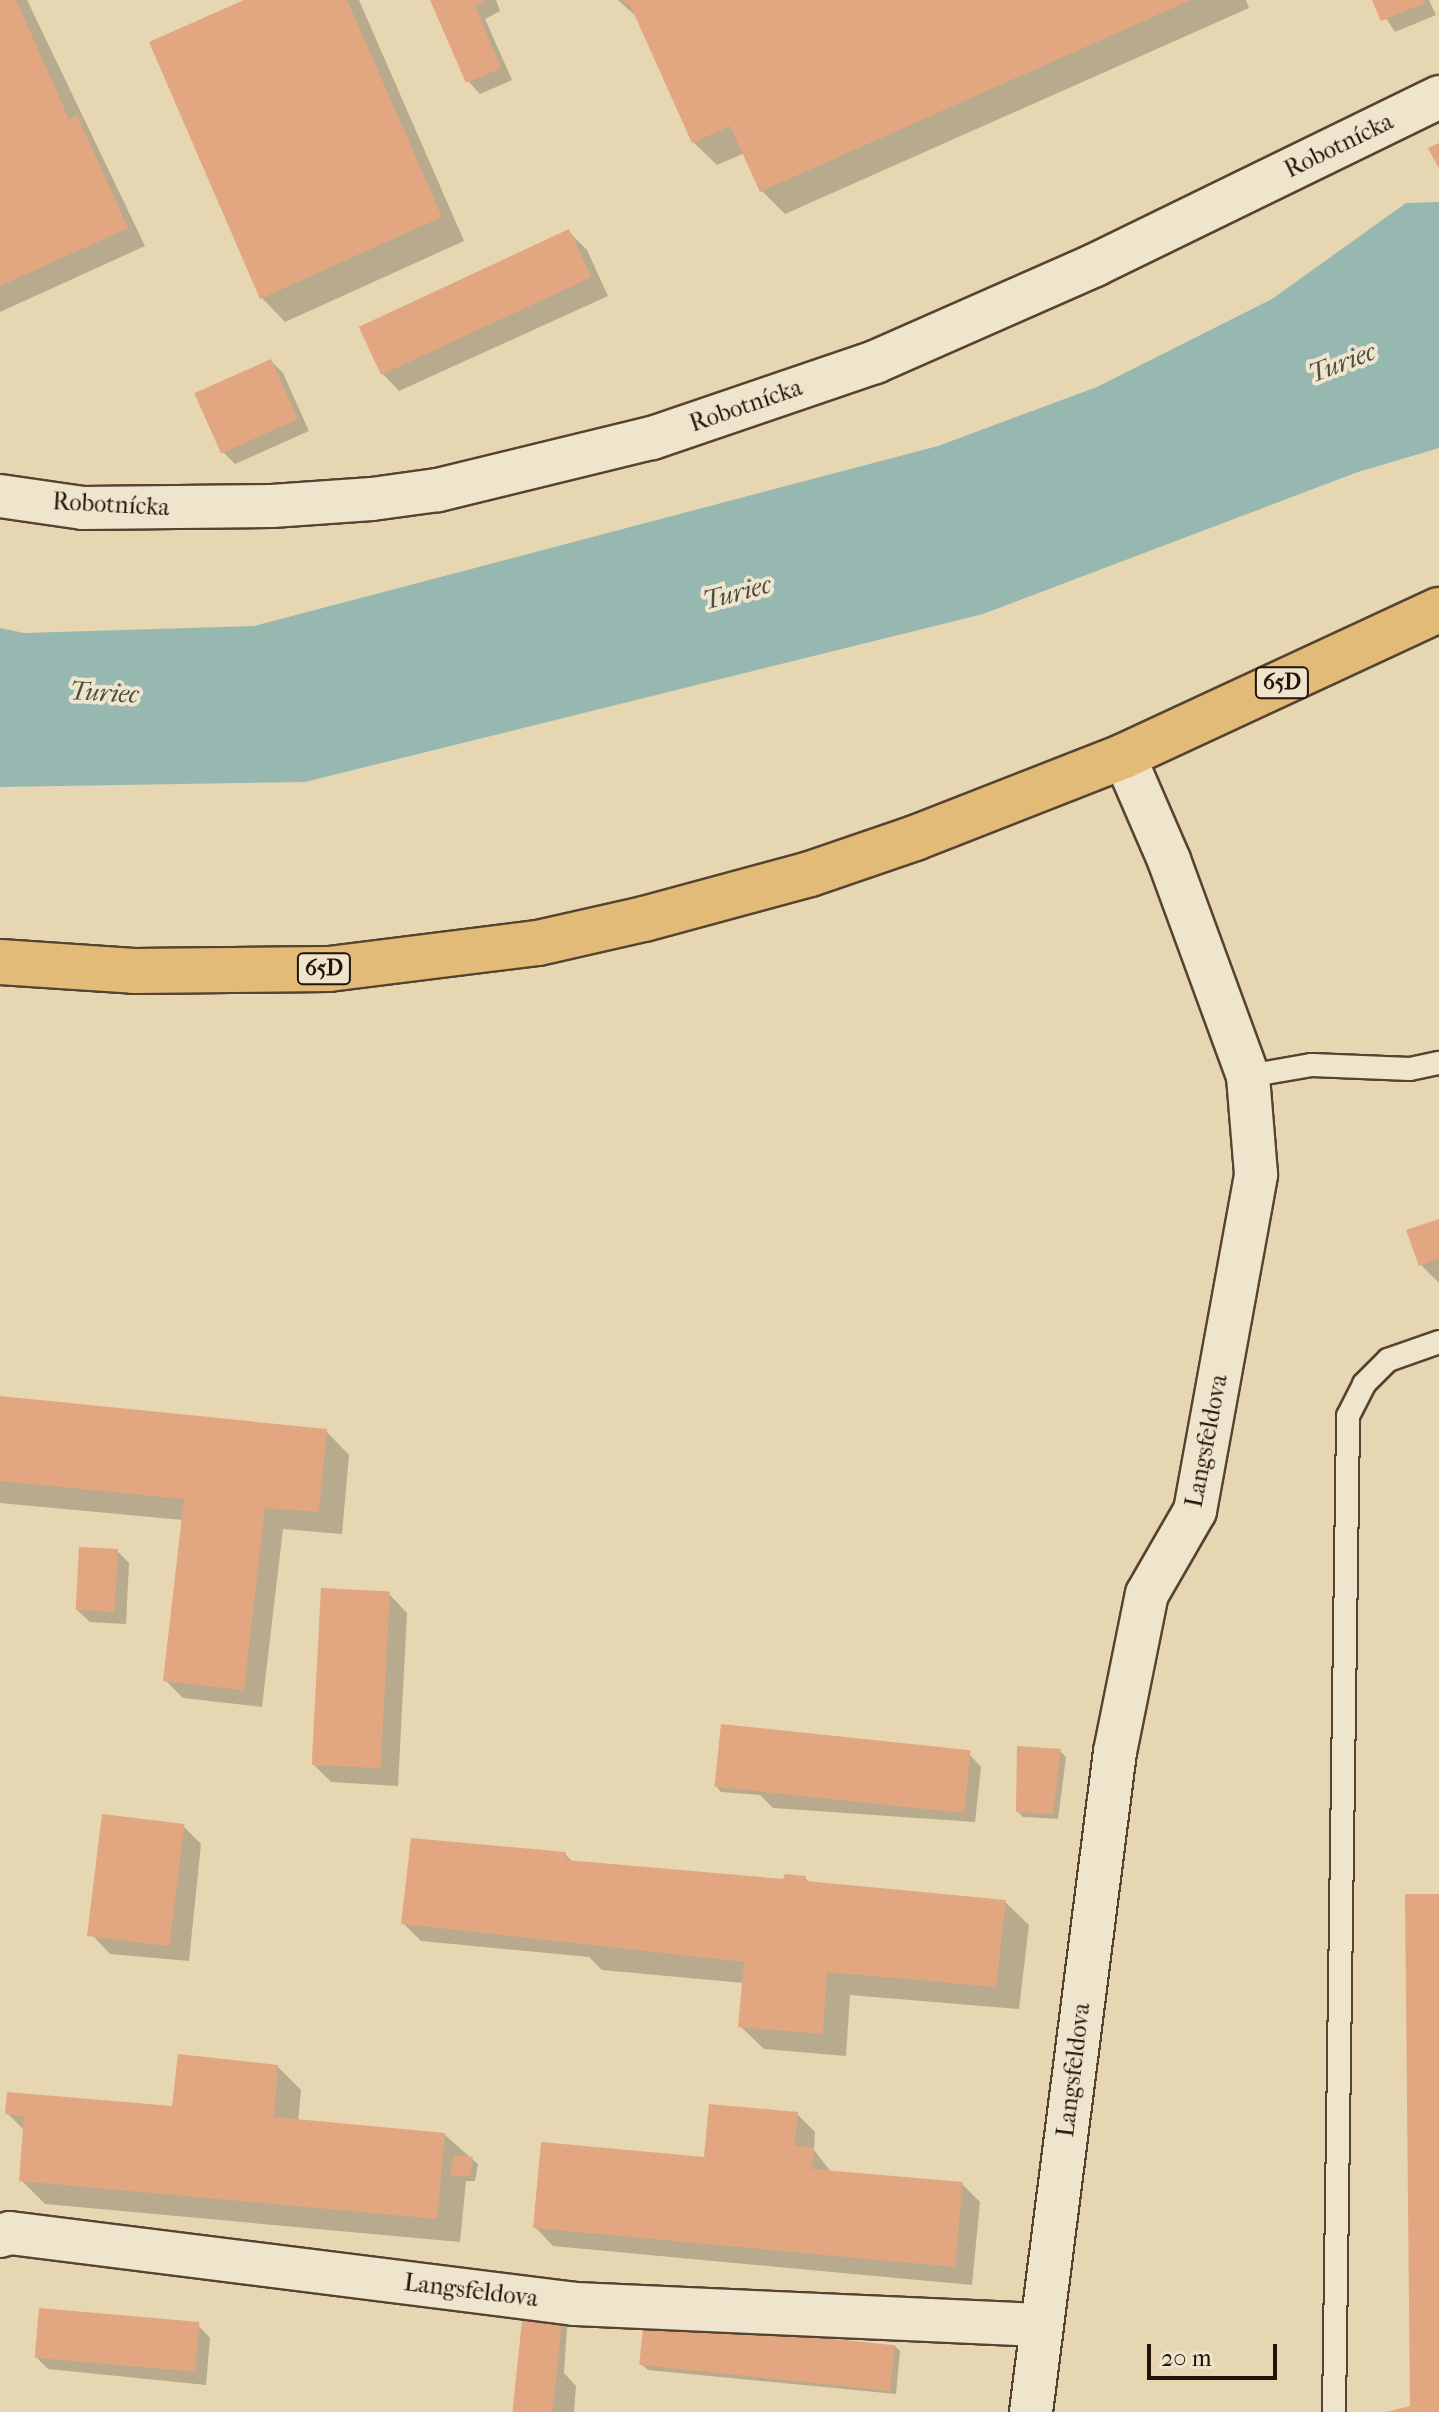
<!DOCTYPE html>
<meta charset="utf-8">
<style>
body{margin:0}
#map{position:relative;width:1439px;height:2412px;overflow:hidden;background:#e6d6b1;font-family:"IM FELL French Canon",serif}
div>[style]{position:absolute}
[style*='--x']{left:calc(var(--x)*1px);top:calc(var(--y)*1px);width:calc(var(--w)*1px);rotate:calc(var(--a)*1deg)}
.water>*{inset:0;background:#97b8b1}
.shadow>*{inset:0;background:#0003}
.building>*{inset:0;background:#e2a681;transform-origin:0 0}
.roads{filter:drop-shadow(2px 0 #564332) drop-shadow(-2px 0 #564332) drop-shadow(0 2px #564332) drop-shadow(0 -2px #564332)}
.lane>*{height:22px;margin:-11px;padding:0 11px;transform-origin:11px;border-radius:11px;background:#efe4cc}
.street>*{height:42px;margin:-21px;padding:0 21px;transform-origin:21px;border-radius:21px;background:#efe4cc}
.primary>*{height:44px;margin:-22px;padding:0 22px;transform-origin:22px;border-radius:22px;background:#e3bb78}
span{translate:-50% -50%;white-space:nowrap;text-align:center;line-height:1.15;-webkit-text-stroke:8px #efe4cc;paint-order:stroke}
.shield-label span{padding:2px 6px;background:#efe4cc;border:2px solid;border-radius:6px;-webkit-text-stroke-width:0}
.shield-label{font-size:22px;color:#261207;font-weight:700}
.street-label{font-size:24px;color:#261207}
.water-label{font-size:26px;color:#4e4c42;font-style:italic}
.scale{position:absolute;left:1147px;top:2344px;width:130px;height:36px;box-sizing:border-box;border:4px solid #261207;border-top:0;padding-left:10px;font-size:24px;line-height:28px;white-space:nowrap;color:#261207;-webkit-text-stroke:6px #efe4cc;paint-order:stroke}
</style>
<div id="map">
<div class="water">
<div style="clip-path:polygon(1439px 202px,1439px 448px,1358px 472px,983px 614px,305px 782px,0 787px,0 628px,24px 633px,254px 626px,938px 446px,1097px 387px,1272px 299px,1406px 203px)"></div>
</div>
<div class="shadow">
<div style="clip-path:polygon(0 0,27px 0,145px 246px,0 312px)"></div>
<div style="clip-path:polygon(249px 0,359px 0,464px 241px,285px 322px,262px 298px)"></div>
<div style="clip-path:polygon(433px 0,496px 0,500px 11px,485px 19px,512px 80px,480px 94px,468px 81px)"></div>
<div style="clip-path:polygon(618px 0,1246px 0,1249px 8px,785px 214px,762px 191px,745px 153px,717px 165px,693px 142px,637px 17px)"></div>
<div style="clip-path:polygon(1374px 0,1429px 0,1436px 15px,1395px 32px)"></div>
<div style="clip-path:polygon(569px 232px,587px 250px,608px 296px,399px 391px,381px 372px)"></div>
<div style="clip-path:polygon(271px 361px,283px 373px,309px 431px,235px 464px,223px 452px)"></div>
<div style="clip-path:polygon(1439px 1222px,1439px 1283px,1421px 1265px)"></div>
<div style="clip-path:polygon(0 1398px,326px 1431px,349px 1455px,342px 1534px,283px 1529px,262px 1707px,183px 1698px,165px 1680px,183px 1520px,0 1503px)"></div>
<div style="clip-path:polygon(117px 1551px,129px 1563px,126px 1624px,90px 1622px,77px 1610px)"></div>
<div style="clip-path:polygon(389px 1594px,407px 1613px,398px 1786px,331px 1782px,313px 1764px)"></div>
<div style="clip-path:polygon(1060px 1751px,1066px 1757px,1058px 1819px,1023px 1817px,1018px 1812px)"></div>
<div style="clip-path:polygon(969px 1754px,981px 1767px,975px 1822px,773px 1808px,760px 1795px,721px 1792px,716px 1786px)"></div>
<div style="clip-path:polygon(183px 1826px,201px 1844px,189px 1961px,110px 1954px,92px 1935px)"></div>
<div style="clip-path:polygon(565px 1854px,573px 1862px,785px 1881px,805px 1878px,811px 1884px,1005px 1902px,1029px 1925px,1019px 2009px,850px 1995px,846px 2056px,764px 2049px,740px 2026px,744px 1983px,602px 1970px,589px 1957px,421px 1941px,403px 1923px)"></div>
<div style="clip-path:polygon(277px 2066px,301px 2090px,298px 2122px,444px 2134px,472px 2159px,478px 2164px,475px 2181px,466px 2181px,460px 2242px,45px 2204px,22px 2181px,25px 2131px,7px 2113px,173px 2108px)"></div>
<div style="clip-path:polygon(797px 2114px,815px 2132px,814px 2150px,831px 2172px,962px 2184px,980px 2202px,972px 2285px,553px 2246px,535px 2227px,706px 2159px)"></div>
<div style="clip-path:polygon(568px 2314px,564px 2373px,576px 2386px,574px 2412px,516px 2412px,520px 2364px)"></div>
<div style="clip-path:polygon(198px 2325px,210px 2338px,206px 2385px,48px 2369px,36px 2357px)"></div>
<div style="clip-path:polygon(894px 2345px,900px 2351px,896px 2394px,648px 2370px,642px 2365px)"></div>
</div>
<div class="building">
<div style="clip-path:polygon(0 0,16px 0,69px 119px,77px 115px,128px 228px,0 286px)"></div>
<div style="clip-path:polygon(244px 0,347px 0,442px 217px,260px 299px,149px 42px)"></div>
<div style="clip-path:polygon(430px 0,486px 0,475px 6px,501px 68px,466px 83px)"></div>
<div style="clip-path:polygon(622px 0,1191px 0,760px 192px,730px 126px,692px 143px,631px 7px)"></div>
<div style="clip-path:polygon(1372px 0,1424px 0,1425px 3px,1381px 21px)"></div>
<div style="clip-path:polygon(1439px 143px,1439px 169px,1428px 148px)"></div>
<div style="left:569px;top:229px;width:53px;height:232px;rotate:65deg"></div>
<div style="left:271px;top:359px;width:66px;height:84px;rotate:66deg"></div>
<div style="clip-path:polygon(1439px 1219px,1439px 1259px,1419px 1266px,1406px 1230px)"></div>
<div style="clip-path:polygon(0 1396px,327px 1429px,319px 1512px,265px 1508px,244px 1690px,163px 1681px,184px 1499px,0 1481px)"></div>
<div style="left:79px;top:1547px;width:39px;height:63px;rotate:3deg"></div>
<div style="left:321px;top:1588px;width:69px;height:177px;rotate:3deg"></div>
<div style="left:721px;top:1724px;width:251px;height:63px;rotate:6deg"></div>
<div style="clip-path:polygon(1017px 1746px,1061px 1749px,1053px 1814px,1016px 1812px)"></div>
<div style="left:102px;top:1814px;width:83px;height:123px;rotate:7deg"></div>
<div style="clip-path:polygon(411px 1838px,566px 1852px,566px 1860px,783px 1879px,785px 1874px,806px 1876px,806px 1881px,1006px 1900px,996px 1987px,827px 1972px,823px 2034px,738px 2027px,744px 1962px,401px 1924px)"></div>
<div style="clip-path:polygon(1405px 1894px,1439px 1894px,1439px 2412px,1386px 2412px,1410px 2406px)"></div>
<div style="clip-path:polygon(178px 2054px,278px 2065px,274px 2117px,445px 2133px,437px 2219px,19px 2181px,24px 2116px,5px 2114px,7px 2092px,172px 2106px)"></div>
<div style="clip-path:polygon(709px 2104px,798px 2112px,795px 2146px,814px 2148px,812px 2169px,963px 2182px,955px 2267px,533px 2228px,541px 2142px,704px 2157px)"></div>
<div style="clip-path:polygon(454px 2155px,473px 2157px,470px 2176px,450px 2175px)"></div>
<div style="left:524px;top:2302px;width:40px;height:110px;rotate:6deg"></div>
<div style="left:39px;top:2308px;width:161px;height:50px;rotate:5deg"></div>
<div style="left:644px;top:2319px;width:252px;height:46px;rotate:6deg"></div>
</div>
<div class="roads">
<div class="lane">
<div style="--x:1248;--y:1076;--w:65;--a:-9.8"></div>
<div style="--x:1312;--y:1065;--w:98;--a:2.3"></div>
<div style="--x:1410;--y:1069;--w:30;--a:-12"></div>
<div style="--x:1334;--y:2412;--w:996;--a:-89.19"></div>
<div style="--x:1348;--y:1416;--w:36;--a:-63"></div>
<div style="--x:1364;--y:1384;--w:34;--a:-45"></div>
<div style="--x:1388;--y:1360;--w:54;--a:-19.4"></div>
</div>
<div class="street">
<div style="--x:0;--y:496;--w:84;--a:8.2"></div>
<div style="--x:83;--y:508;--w:189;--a:-0.6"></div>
<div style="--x:272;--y:506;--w:100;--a:-4"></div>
<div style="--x:372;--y:499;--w:67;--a:-7.8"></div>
<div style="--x:438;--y:490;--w:220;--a:-13.7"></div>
<div style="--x:652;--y:438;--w:236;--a:-18.8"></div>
<div style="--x:875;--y:362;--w:240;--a:-23.8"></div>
<div style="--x:1095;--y:265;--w:383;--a:-26"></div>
<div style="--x:0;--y:2236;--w:10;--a:-17"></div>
<div style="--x:10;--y:2233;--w:569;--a:7.16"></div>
<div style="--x:575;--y:2304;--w:466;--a:2.6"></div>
<div style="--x:1031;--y:2412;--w:665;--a:-82.75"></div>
<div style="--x:1115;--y:1752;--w:161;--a:-78.6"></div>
<div style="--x:1147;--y:1594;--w:96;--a:-60"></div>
<div style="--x:1195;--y:1511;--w:342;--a:-79.7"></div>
<div style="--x:1256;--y:1174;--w:98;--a:-94.7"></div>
<div style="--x:1248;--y:1076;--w:230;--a:-110.1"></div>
<div style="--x:1169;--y:860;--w:113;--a:-113.4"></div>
</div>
<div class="primary">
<div style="--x:0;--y:962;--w:134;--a:3.8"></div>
<div style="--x:134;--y:971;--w:195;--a:-0.6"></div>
<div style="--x:329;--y:969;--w:211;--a:-7.1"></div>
<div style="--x:538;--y:943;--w:109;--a:-12.8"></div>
<div style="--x:644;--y:919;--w:172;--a:-15.2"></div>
<div style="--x:810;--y:874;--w:111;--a:-18.9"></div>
<div style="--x:915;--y:838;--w:225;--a:-21.4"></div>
<div style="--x:1124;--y:756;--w:347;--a:-24.9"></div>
</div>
</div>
<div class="shield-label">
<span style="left:1282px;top:683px">65D</span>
<span style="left:324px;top:969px">65D</span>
</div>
<div class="street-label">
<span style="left:1339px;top:146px;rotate:-26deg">Robotnícka</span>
<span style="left:746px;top:406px;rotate:-19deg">Robotnícka</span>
<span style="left:111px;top:505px;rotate:3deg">Robotnícka</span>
<span style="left:1207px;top:1441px;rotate:-79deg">Langsfeldova</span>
<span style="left:1074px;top:2070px;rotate:-83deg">Langsfeldova</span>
<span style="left:471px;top:2291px;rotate:7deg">Langsfeldova</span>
</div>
<div class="water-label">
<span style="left:1342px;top:363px;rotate:-21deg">Turiec</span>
<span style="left:737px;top:593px;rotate:-15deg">Turiec</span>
<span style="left:104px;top:693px;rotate:3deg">Turiec</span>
</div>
<div class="scale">20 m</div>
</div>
